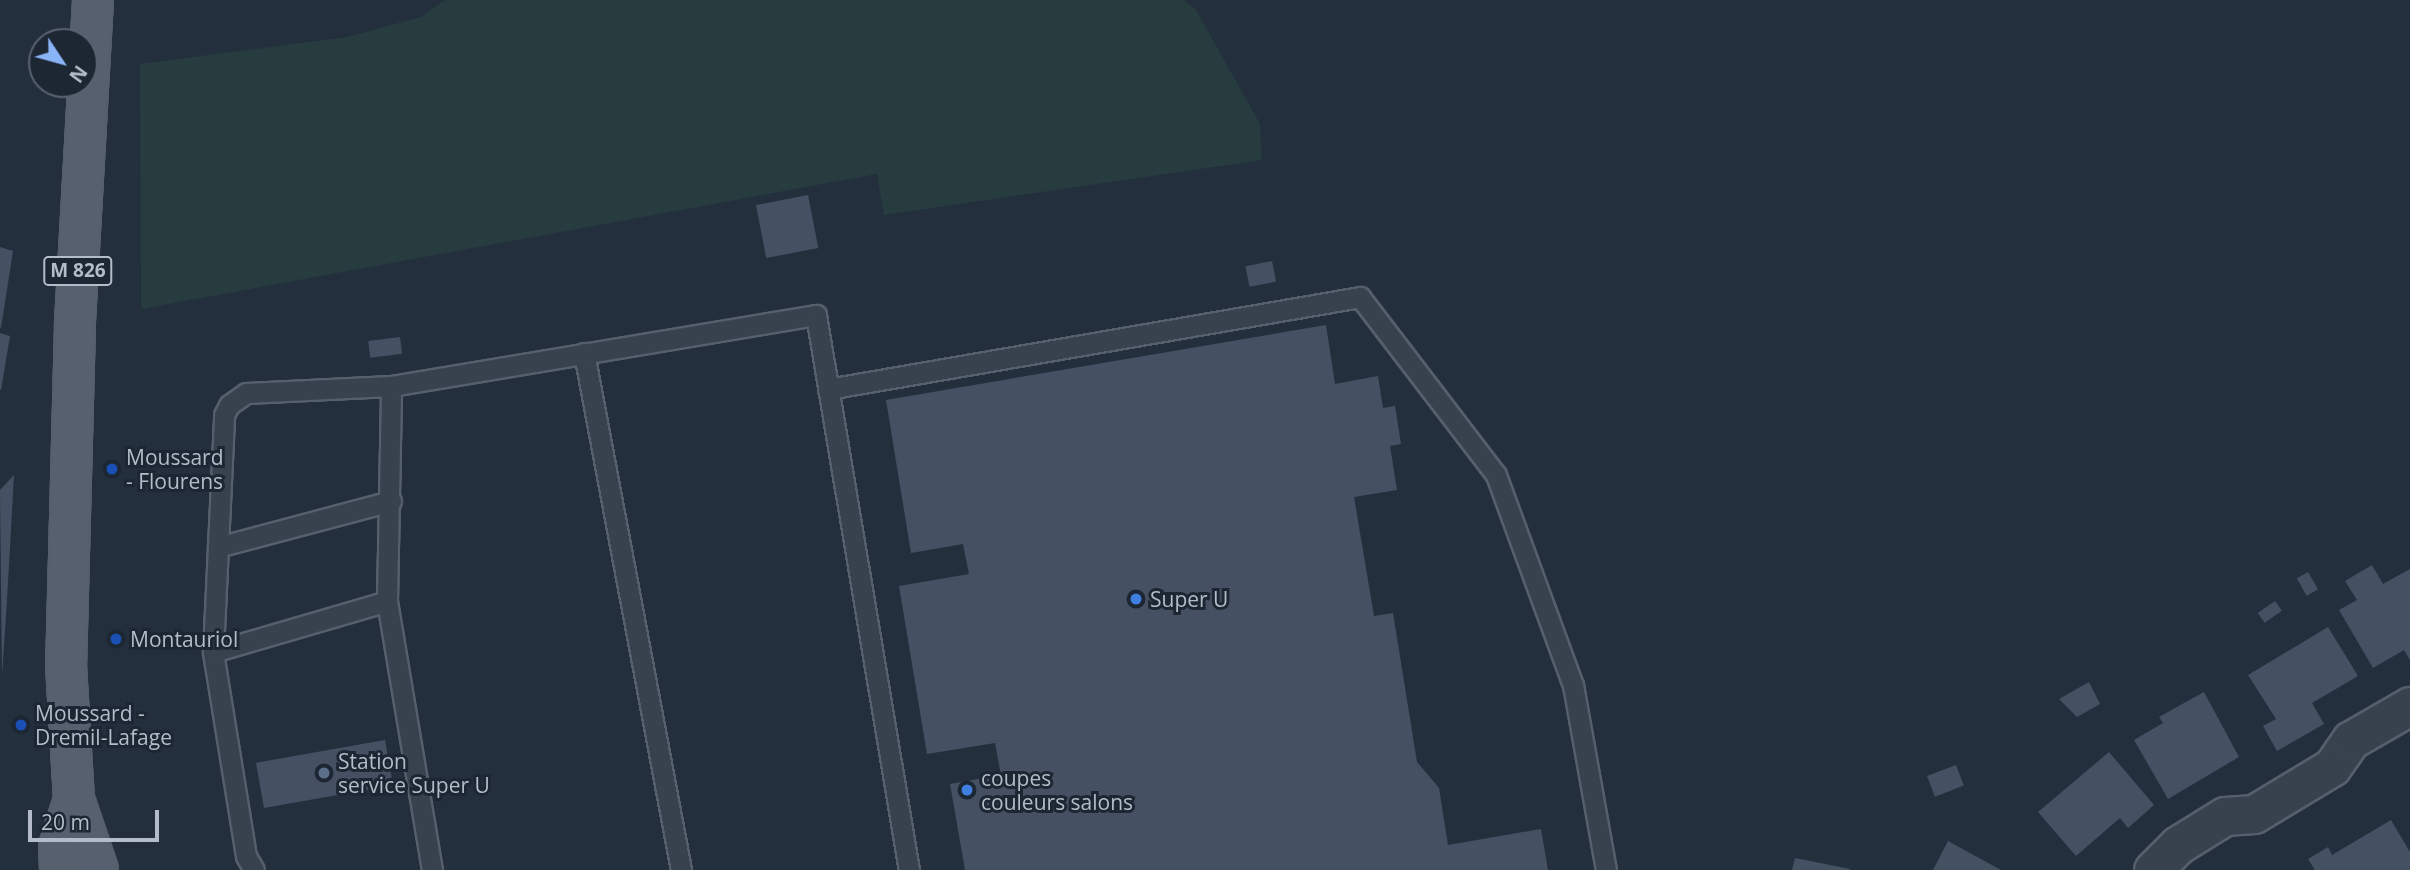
<!DOCTYPE html>
<style>
body{margin:0}
#map{position:relative;width:2410px;height:870px;overflow:hidden;background:#242f3e;font-family:"Open Sans",sans-serif}
div>[style]{position:absolute}
[style*='--x']{left:calc(var(--x)*1px);top:calc(var(--y)*1px);width:calc(var(--w)*1px);rotate:calc(var(--a)*1deg)}
.green>*{inset:0;background:#263c3f}
.building>*{inset:0;background:#455162;transform-origin:0 0}
.roads{filter:drop-shadow(2px 0 #565f6c) drop-shadow(-2px 0 #565f6c) drop-shadow(0 2px #565f6c) drop-shadow(0 -2px #565f6c)}
.service>*{height:19px;margin:-9.5px;padding:0 9.5px;transform-origin:9.5px;border-radius:9.5px;background:#38414e}
.minor>*{height:37px;margin:-18.5px;padding:0 18.5px;transform-origin:18.5px;border-radius:18.5px;background:#38414e}
.primary>*{height:38px;margin:-19px;padding:0 19px;transform-origin:19px;border-radius:19px;background:#56606e}
.dots>*{width:19px;height:19px;translate:-50% -50%;box-sizing:border-box;border:4px solid #1d2633;border-radius:50%}
span{translate:-50% -50%;white-space:nowrap;text-align:center;line-height:1.15;-webkit-text-stroke:6px #1d2633;paint-order:stroke}
.shield-label span{padding:2px 5px;background:#1d2633;border:2px solid;border-radius:5px;-webkit-text-stroke-width:0}
.shield-label{font-size:19px;color:#b4bcc9;font-weight:700}
.poi-label{font-size:21px;color:#b4bcc9}
.left{translate:0 -50%;text-align:left}
.north{position:absolute;left:28px;top:28px;width:70px;height:70px;box-sizing:border-box;background:#1d2633;border:2px solid #59626f;border-radius:50%;rotate:126deg;font-size:19px;font-weight:700;line-height:28px;text-align:center;color:#b4bcc9}
.north::after{content:'';display:block;margin:auto;width:24px;height:32px;background:#8ab4f8;clip-path:polygon(50% 0,100% 100%,50% 72%,0 100%)}
.scale{position:absolute;left:28px;top:810px;width:131px;height:32px;box-sizing:border-box;border:4px solid #b4bcc9;border-top:0;padding-left:9px;font-size:21px;line-height:24px;white-space:nowrap;color:#b4bcc9;-webkit-text-stroke:5px #1d2633;paint-order:stroke}
</style>
<div id="map">
<div class="green">
<div style="clip-path:polygon(445px 0,1184px 0,1196px 10px,1260px 124px,1262px 160px,884px 215px,877px 174px,141px 309px,140px 64px,347px 37px,421px 17px)"></div>
</div>
<div class="building">
<div style="left:808px;top:195px;width:54px;height:53px;rotate:79deg"></div>
<div style="clip-path:polygon(0 247px,13px 251px,1px 328px,0 327px)"></div>
<div style="left:1272px;top:261px;width:21px;height:27px;rotate:79deg"></div>
<div style="clip-path:polygon(1326px 325px,1335px 384px,1378px 376px,1383px 408px,1395px 406px,1401px 444px,1390px 446px,1397px 490px,1354px 497px,1374px 616px,1393px 613px,1417px 762px,1439px 788px,1448px 845px,1541px 829px,1548px 870px,965px 870px,950px 784px,1001px 775px,995px 743px,927px 754px,899px 586px,969px 574px,963px 544px,911px 553px,886px 400px)"></div>
<div style="clip-path:polygon(0 333px,10px 336px,1px 390px,0 390px)"></div>
<div style="left:400px;top:337px;width:17px;height:32px;rotate:83deg"></div>
<div style="clip-path:polygon(14px 475px,7px 600px,2px 676px,0 490px)"></div>
<div style="clip-path:polygon(2372px 565px,2383px 584px,2410px 569px,2410px 660px,2404px 650px,2373px 668px,2339px 610px,2357px 600px,2345px 581px)"></div>
<div style="left:2308px;top:572px;width:20px;height:13px;rotate:60deg"></div>
<div style="left:2275px;top:601px;width:12px;height:21px;rotate:55deg"></div>
<div style="clip-path:polygon(2328px 627px,2358px 676px,2312px 703px,2324px 724px,2277px 751px,2263px 726px,2276px 719px,2248px 675px)"></div>
<div style="clip-path:polygon(2089px 682px,2100px 704px,2077px 717px,2059px 699px)"></div>
<div style="clip-path:polygon(2204px 692px,2239px 757px,2168px 799px,2134px 740px,2163px 723px,2159px 717px)"></div>
<div style="left:385px;top:740px;width:46px;height:131px;rotate:80deg"></div>
<div style="clip-path:polygon(2109px 752px,2154px 805px,2128px 828px,2120px 818px,2076px 856px,2038px 812px)"></div>
<div style="left:1956px;top:765px;width:22px;height:31px;rotate:69deg"></div>
<div style="clip-path:polygon(2391px 820px,2410px 852px,2410px 870px,2315px 870px,2308px 859px,2328px 847px,2332px 855px)"></div>
<div style="clip-path:polygon(1948px 841px,2001px 870px,1933px 870px)"></div>
<div style="clip-path:polygon(1795px 858px,1850px 869px,1850px 870px,1792px 870px)"></div>
</div>
<div class="roads">
<div class="service">
<div style="--x:584;--y:353;--w:526;--a:79.37"></div>
<div style="--x:828;--y:389;--w:540;--a:-9.81"></div>
<div style="--x:1360;--y:297;--w:224;--a:52.6"></div>
<div style="--x:1496;--y:475;--w:224;--a:69.9"></div>
<div style="--x:1573;--y:685;--w:188;--a:79.9"></div>
<div style="--x:218;--y:547;--w:179;--a:-14.9"></div>
<div style="--x:213;--y:652;--w:237;--a:-87.3"></div>
<div style="--x:224;--y:415;--w:11;--a:-63"></div>
<div style="--x:229;--y:405;--w:21;--a:-35"></div>
<div style="--x:246;--y:393;--w:145;--a:-2.8"></div>
<div style="--x:254;--y:870;--w:16;--a:-120"></div>
<div style="--x:246;--y:856;--w:207;--a:-99.2"></div>
<div style="--x:213;--y:652;--w:181;--a:-16.3"></div>
<div style="--x:432;--y:870;--w:273;--a:-99.5"></div>
<div style="--x:387;--y:601;--w:215;--a:-88.9"></div>
<div style="--x:391;--y:386;--w:431;--a:-9.5"></div>
<div style="--x:816;--y:315;--w:563;--a:80.49"></div>
</div>
<div class="minor">
<div style="--x:2153;--y:870;--w:35;--a:-45"></div>
<div style="--x:2178;--y:845;--w:55;--a:-31.7"></div>
<div style="--x:2225;--y:816;--w:29;--a:-4"></div>
<div style="--x:2254;--y:814;--w:91;--a:-31.1"></div>
<div style="--x:2332;--y:767;--w:33;--a:-55"></div>
<div style="--x:2351;--y:740;--w:68;--a:-30"></div>
</div>
<div class="primary">
<div style="--x:93;--y:0;--w:326;--a:93.2"></div>
<div style="--x:75;--y:326;--w:339;--a:91.5"></div>
<div style="--x:66;--y:665;--w:134;--a:86.6"></div>
<div style="--x:74;--y:799;--w:75;--a:71.3"></div>
<div style="--x:60;--y:870;--w:23;--a:-92"></div>
<div style="--x:59;--y:847;--w:50;--a:-72.6"></div>
</div>
</div>
<div class="dots">
<div style="left:112px;top:469px;background:#1a4fb4"></div>
<div style="left:1136px;top:599px;background:#3f7fe0"></div>
<div style="left:116px;top:639px;background:#1a4fb4"></div>
<div style="left:21px;top:725px;background:#1a4fb4"></div>
<div style="left:324px;top:773px;background:#5c6f8a"></div>
<div style="left:967px;top:790px;background:#3f7fe0"></div>
</div>
<div class="shield-label">
<span style="left:78px;top:271px">M 826</span>
</div>
<div class="poi-label">
<span class="left" style="left:126px;top:469px">Moussard<br>- Flourens</span>
<span class="left" style="left:1150px;top:599px">Super U</span>
<span class="left" style="left:130px;top:639px">Montauriol</span>
<span class="left" style="left:35px;top:725px">Moussard -<br>Dremil-Lafage</span>
<span class="left" style="left:338px;top:773px">Station<br>service Super U</span>
<span class="left" style="left:981px;top:790px">coupes<br>couleurs salons</span>
</div>
<div class="north">N</div>
<div class="scale">20 m</div>
</div>
